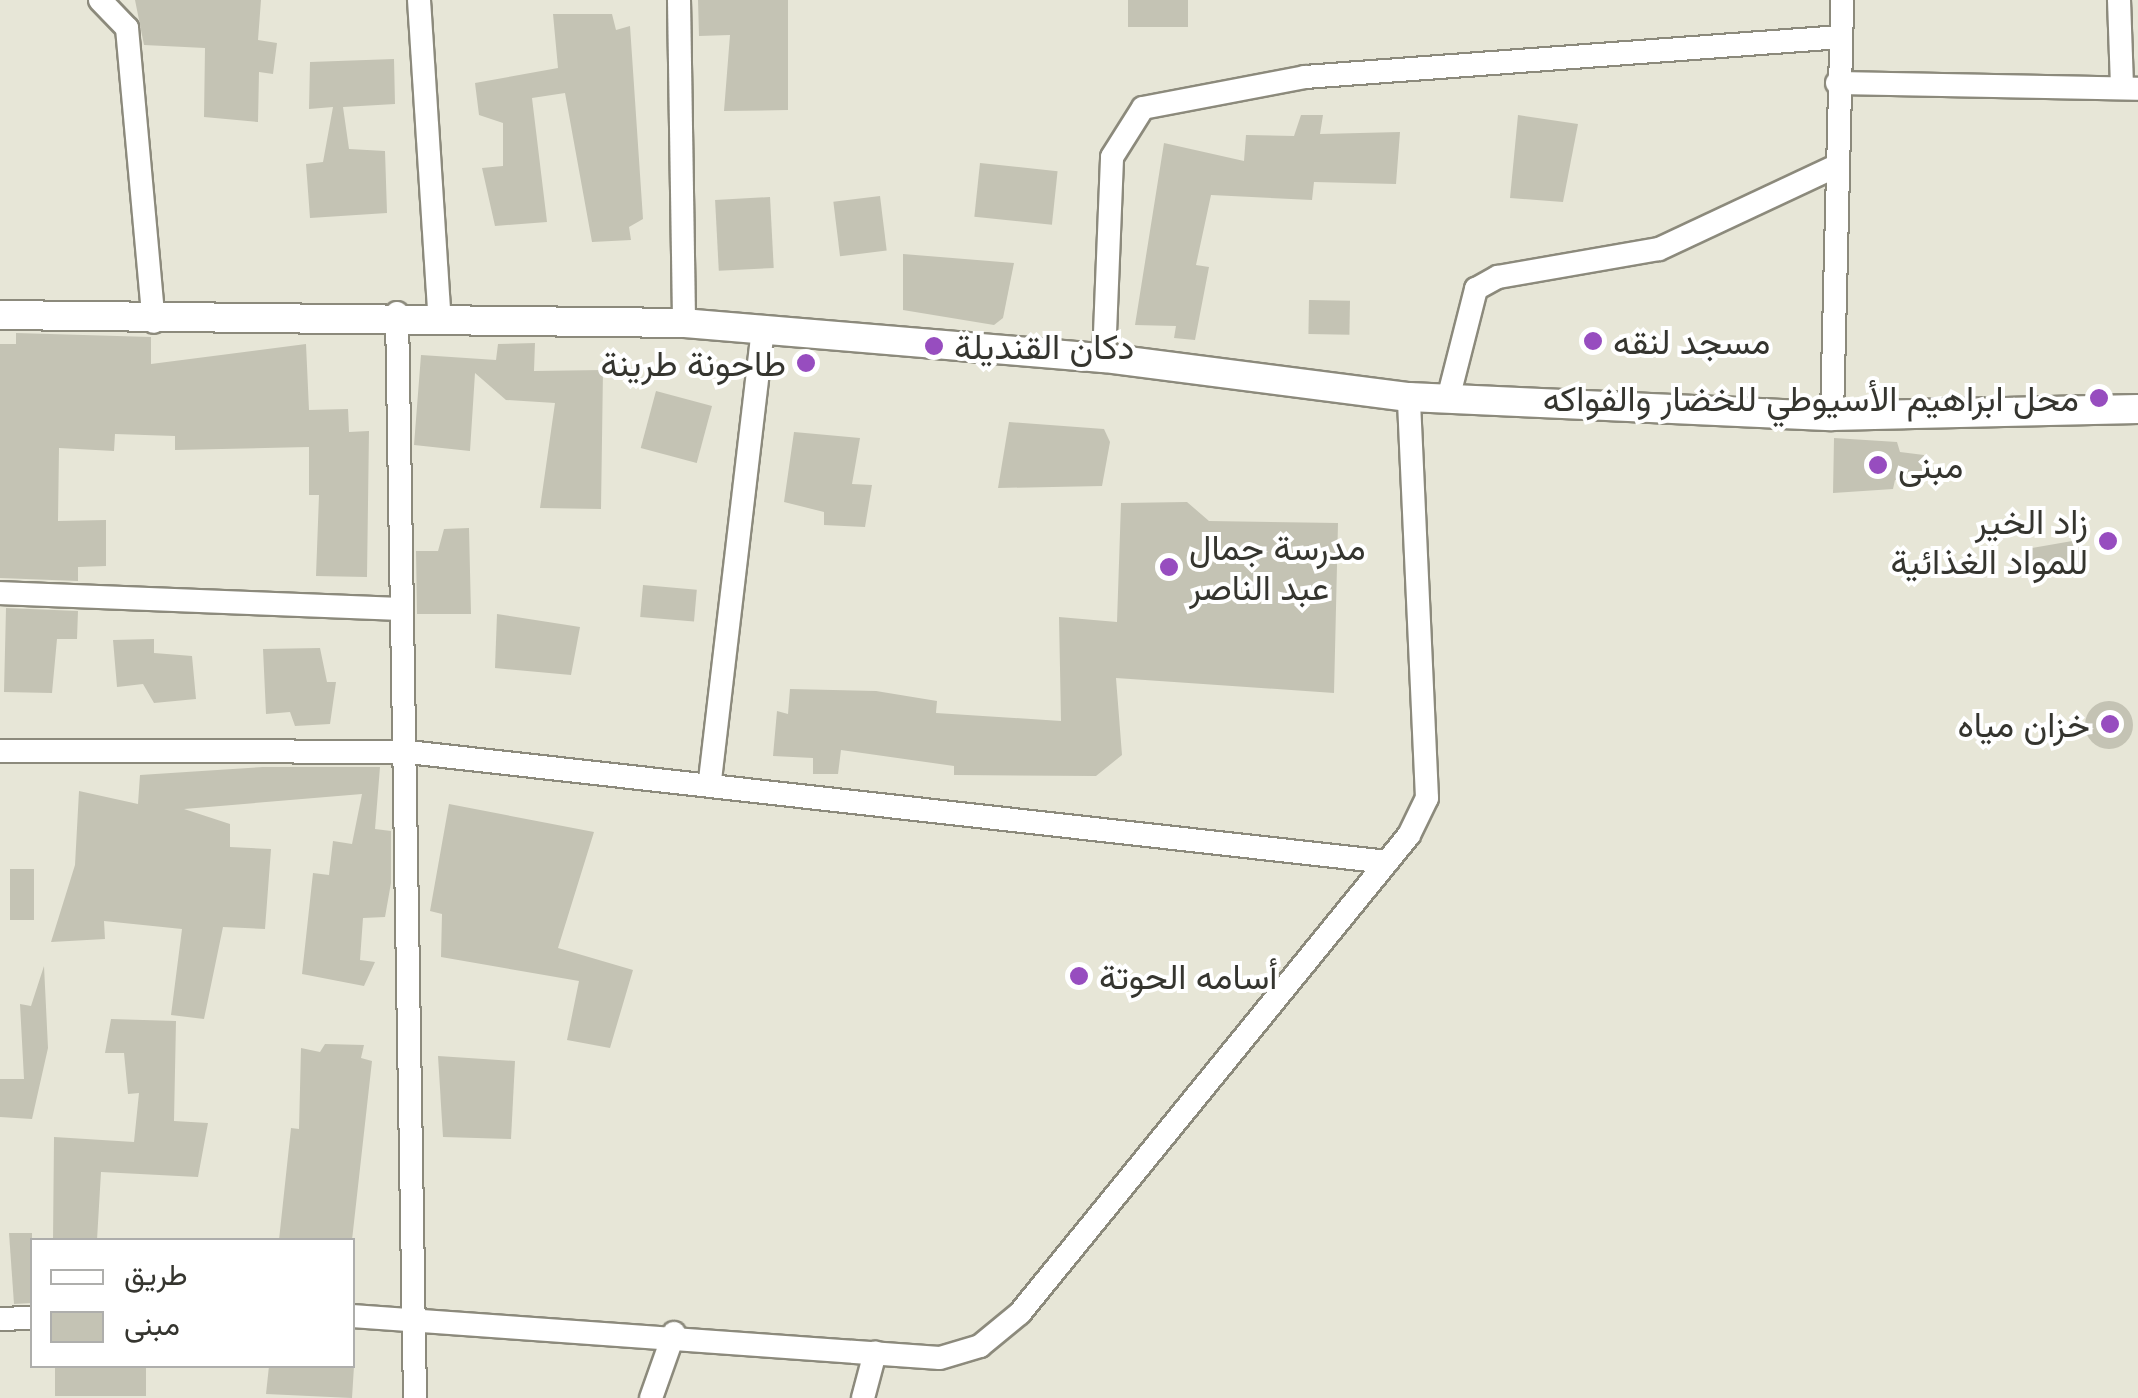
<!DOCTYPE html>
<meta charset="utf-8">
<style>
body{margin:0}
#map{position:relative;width:2138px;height:1398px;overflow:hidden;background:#e7e6d7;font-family:"PT Sans",Vazirmatn,sans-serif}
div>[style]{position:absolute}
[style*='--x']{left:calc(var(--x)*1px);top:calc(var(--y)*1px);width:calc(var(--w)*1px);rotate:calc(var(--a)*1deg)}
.building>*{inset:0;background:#c4c3b4;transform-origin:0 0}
.round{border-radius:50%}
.roads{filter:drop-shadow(2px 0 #8c8a7c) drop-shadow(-2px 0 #8c8a7c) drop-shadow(0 2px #8c8a7c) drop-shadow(0 -2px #8c8a7c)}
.minor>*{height:22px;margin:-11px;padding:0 11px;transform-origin:11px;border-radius:11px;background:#fff}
.tertiary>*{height:28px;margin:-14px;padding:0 14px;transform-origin:14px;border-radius:14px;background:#fff}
.dots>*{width:28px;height:28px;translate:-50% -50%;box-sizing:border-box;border:5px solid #fff;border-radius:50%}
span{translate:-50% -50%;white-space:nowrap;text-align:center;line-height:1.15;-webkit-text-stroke:8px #fff;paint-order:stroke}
.poi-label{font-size:35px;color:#35352f}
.left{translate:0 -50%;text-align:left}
.right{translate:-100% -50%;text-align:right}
.legend{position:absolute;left:30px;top:1238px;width:325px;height:130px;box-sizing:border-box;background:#fff;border:2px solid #aeaeac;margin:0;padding:12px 18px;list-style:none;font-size:30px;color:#35352f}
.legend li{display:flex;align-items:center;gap:20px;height:50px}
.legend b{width:50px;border:2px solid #aeaeac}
</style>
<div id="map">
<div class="building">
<div style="clip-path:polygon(135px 0,261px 0,258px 40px,277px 43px,273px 74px,259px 72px,258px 122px,204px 117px,205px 48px,144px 45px)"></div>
<div style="clip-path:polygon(698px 0,788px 0,788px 110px,724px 111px,730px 35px,699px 36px)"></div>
<div style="left:1128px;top:0;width:60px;height:27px"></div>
<div style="clip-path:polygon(553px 14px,612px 14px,616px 30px,630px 26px,643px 219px,629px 227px,631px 240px,592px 242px,565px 93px,532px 98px,547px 222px,495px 226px,482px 168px,503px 166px,503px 123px,479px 115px,475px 83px,558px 68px)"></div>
<div style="clip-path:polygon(394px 59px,395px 104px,343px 107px,349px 149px,385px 151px,387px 213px,310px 218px,306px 164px,323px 162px,333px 107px,309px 109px,310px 62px)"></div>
<div style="clip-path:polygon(1301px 115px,1323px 115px,1320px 134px,1400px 132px,1396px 184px,1314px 182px,1312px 200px,1211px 195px,1196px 265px,1209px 267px,1195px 340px,1174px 338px,1176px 326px,1135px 325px,1164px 143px,1244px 161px,1246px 135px,1294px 136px)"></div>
<div style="clip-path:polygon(1518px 115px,1578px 124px,1563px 202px,1510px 198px)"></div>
<div style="left:980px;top:163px;width:78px;height:54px;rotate:6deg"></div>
<div style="left:880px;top:196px;width:55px;height:47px;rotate:83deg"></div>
<div style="left:770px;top:197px;width:71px;height:55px;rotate:87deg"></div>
<div style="clip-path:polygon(903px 254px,1014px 263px,1003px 318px,994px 325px,903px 310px)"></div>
<div style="left:1309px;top:300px;width:41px;height:34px;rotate:1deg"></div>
<div style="clip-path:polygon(16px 333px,151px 337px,151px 364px,306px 344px,309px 410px,348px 409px,349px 432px,369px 431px,367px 577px,316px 576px,319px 495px,309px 495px,309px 447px,175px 450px,175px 436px,115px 434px,114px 451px,59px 448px,58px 521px,106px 520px,106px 566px,78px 567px,78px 581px,0 578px,0 344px,16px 344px)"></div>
<div style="clip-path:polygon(535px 343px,534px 371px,603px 370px,601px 509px,540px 508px,555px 403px,506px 400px,475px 373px,470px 451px,414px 445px,421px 355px,496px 360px,498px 344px)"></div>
<div style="left:656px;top:391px;width:58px;height:59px;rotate:15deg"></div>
<div style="clip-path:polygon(1009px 422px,1104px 429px,1110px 442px,1102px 486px,998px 488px)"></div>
<div style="clip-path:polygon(794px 432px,860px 438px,852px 484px,872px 485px,865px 527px,824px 525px,824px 512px,784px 502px)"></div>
<div style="clip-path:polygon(1834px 438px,1897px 442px,1900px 452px,1924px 455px,1924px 474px,1895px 480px,1893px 489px,1833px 493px)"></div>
<div style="clip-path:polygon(1187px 502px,1209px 521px,1338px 523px,1334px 693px,1116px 678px,1122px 755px,1096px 776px,954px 775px,954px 766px,841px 750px,838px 774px,813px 774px,813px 758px,773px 756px,777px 711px,788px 714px,790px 689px,876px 691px,937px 701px,936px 713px,1061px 721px,1059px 617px,1117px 622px,1121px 503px)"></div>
<div style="clip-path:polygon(469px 528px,471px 614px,417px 614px,416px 551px,438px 551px,444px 529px)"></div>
<div style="clip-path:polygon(2078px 540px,2089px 565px,2032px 569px,2026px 549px)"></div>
<div style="left:643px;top:585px;width:54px;height:32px;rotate:5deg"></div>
<div style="clip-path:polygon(6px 608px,78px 611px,77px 639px,57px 639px,52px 693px,4px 692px)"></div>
<div style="clip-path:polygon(497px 614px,580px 627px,571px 675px,495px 668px)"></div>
<div style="clip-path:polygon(154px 639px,154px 653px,192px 656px,196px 699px,154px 703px,143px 684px,117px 687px,113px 640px)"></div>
<div style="clip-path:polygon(320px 648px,327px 682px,336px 682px,330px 724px,295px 726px,290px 712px,266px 714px,263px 649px)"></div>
<div class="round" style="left:2085px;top:701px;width:48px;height:48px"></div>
<div style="clip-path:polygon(263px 767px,380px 767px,375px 829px,391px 831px,391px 883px,385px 917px,363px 918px,360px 960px,375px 962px,364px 986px,302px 974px,313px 873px,329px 875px,333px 841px,352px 844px,362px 794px,184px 809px,230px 824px,230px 847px,271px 849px,265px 929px,223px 927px,204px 1019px,171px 1015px,182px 929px,104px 921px,105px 939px,51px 942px,75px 865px,79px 791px,138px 804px,140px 775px)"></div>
<div style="clip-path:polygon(449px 804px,594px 832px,558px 948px,633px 970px,610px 1048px,567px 1040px,579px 981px,441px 957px,442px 914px,430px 911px)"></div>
<div style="left:10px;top:869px;width:24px;height:51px"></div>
<div style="clip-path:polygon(44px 966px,48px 1048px,32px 1119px,0 1117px,0 1079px,24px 1079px,20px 1004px,31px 1006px)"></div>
<div style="clip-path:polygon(111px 1019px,176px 1021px,174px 1121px,208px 1123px,198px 1177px,101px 1172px,97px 1240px,53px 1240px,54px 1137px,134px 1142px,139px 1093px,128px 1094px,124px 1053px,105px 1053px)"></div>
<div style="clip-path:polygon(325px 1044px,364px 1045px,361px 1058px,372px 1061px,352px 1240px,279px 1240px,291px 1128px,299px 1129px,301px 1048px,320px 1052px)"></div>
<div style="clip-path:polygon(438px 1056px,515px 1061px,511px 1139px,443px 1137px)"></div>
<div style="clip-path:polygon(9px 1233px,32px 1233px,32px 1303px,14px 1304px)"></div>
<div style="left:55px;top:1366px;width:91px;height:30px"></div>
<div style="clip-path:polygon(269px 1366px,354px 1366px,352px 1398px,266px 1394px)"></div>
</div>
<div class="roads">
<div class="minor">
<div style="--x:100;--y:0;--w:39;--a:46"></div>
<div style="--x:127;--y:28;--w:295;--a:84.8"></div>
<div style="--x:419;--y:0;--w:314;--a:86.3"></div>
<div style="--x:679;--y:0;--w:323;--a:89.1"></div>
<div style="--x:2119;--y:0;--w:87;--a:88"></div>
<div style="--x:1837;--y:83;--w:301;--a:1.1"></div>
<div style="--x:397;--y:313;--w:1085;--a:89.05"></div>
<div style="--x:1104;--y:358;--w:201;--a:-87.7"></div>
<div style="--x:1112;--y:157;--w:58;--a:-57.7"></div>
<div style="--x:1143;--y:108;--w:165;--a:-10.8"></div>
<div style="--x:1305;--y:77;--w:537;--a:-4.27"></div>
<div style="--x:1448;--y:399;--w:114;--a:-75.7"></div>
<div style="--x:1476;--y:289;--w:25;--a:-29"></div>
<div style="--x:1498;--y:277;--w:163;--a:-9.9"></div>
<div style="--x:1659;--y:249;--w:193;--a:-25.1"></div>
<div style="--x:1832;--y:416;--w:416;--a:-88.6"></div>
<div style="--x:0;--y:593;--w:396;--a:2.3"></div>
<div style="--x:0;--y:751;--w:408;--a:0.1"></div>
<div style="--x:408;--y:752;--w:985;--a:6.41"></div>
<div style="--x:710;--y:780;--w:456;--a:-83.3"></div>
<div style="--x:352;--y:1316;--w:589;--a:4.09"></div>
<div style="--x:940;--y:1358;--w:42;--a:-16.7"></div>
<div style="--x:980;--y:1346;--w:52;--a:-39.5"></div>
<div style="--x:1020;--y:1313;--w:616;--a:-50.86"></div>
<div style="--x:1409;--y:835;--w:41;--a:-64.1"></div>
<div style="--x:1427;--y:798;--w:401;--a:-92.6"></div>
<div style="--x:0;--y:1319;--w:32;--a:-2"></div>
<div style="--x:651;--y:1398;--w:69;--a:-70.5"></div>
<div style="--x:863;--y:1398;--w:47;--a:-75.1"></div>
</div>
<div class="tertiary">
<div style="--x:0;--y:315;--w:684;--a:0.67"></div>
<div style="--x:684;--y:323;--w:421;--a:4.8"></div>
<div style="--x:1104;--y:358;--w:307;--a:7.3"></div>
<div style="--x:1409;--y:397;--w:423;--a:2.6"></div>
<div style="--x:1832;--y:416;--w:306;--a:-1.3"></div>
</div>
</div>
<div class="dots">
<div style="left:1593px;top:341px;background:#974dbf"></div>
<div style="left:934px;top:346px;background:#974dbf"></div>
<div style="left:806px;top:363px;background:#974dbf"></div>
<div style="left:2099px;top:398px;background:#974dbf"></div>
<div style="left:1878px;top:465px;background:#974dbf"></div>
<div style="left:2108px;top:541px;background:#974dbf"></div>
<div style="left:1169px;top:567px;background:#974dbf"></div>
<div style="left:2110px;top:724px;background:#974dbf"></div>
<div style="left:1079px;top:976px;background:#974dbf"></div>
</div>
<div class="poi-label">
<span class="left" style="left:1613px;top:341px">مسجد لنقه</span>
<span class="left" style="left:954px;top:346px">دكان القنديلة</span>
<span class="right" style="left:786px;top:363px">طاحونة طرينة</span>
<span class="right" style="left:2079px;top:398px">محل ابراهيم الأسيوطي للخضار والفواكه</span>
<span class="left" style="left:1898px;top:465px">مبنى</span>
<span class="right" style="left:2088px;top:541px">زاد الخير<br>للمواد الغذائية</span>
<span class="left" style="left:1189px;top:567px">مدرسة جمال<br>عبد الناصر</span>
<span class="right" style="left:2090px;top:724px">خزان مياه</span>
<span class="left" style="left:1099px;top:976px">أسامه الحوتة</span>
</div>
<ul class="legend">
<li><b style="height:12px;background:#fff"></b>طريق</li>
<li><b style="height:28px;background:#c4c3b4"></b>مبنى</li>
</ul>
</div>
